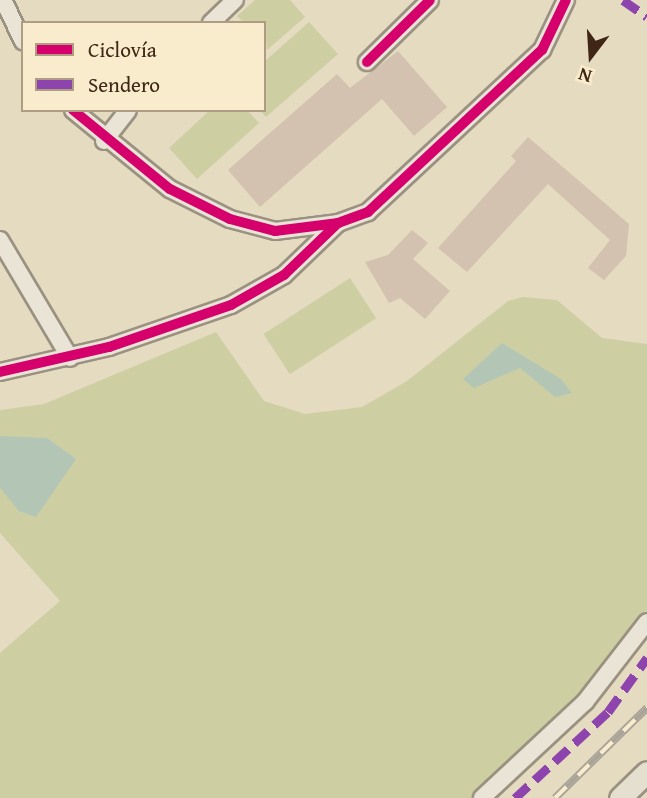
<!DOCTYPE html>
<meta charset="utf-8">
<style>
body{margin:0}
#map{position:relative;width:647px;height:798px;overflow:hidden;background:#e5dbc0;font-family:"Gentium Book Plus",serif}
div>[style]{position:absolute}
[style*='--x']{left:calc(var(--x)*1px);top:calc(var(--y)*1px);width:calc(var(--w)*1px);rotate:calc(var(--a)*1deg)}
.green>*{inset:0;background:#cecea3;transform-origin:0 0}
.water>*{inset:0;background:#b3c6b6}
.building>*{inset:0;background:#d3c2b0}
.roads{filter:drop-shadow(2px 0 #9a9180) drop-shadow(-2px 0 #9a9180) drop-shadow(0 2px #9a9180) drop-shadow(0 -2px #9a9180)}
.minor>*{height:16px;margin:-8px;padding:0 8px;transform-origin:8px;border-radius:8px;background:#e9e4d6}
.major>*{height:21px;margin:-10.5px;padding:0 10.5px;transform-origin:10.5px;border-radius:10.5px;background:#e5dfcf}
.rail>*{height:8px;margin-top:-4px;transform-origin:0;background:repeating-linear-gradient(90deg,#f8eccc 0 16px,#aaa498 0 32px);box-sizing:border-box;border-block:2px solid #aaa498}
.quiet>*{height:9px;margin-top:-4.5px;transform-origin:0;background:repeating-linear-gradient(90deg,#8e44ad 0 18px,transparent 0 27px)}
.cycleway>*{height:10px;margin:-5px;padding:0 5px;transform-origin:5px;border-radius:5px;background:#d6006c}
span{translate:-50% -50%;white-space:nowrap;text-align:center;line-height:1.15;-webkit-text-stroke:5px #f8eccc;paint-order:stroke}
.legend{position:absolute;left:21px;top:21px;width:245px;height:91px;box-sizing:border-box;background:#f8eccc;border:2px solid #ae9d83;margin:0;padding:9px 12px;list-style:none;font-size:21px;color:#3f2616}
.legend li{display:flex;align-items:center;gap:14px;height:35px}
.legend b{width:35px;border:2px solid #ae9d83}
.north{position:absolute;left:556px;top:21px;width:70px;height:70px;-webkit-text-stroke:5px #f8eccc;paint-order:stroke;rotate:197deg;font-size:19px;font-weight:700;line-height:28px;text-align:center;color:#3f2616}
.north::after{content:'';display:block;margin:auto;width:24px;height:32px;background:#3f2616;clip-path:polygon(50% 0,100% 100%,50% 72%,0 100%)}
</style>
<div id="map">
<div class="green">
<div style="clip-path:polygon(255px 0,290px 0,305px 17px,267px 50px,264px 23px,244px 23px,237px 16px)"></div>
<div style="clip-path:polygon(309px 22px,338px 54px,266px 117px,260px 110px,264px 62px)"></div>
<div style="clip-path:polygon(210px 110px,247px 110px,259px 123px,197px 179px,169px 148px)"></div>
<div style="left:350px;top:278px;width:48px;height:103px;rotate:57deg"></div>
<div style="clip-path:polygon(523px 297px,557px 300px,602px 338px,647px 344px,647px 636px,590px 710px,498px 798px,0 798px,0 653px,60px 601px,0 533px,0 410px,44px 404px,216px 332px,264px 401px,305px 414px,362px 407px,407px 381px,508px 301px)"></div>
</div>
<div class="water">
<div style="clip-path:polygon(502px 343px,561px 379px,572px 393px,555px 397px,520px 368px,474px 388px,463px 379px)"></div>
<div style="clip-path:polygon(0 436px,47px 438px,76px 459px,36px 517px,19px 511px,0 488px)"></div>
</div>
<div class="building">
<div style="clip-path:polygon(398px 51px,447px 107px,414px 136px,382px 99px,260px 207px,228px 170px,337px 74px,350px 88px)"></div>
<div style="clip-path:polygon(528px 137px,629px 224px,626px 256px,604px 280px,588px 268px,610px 240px,548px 184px,467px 272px,438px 248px,516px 161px,511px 156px)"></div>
<div style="clip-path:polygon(412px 230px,428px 243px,413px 259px,450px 291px,425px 319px,400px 298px,389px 303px,365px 262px,388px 255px)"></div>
</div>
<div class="roads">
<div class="minor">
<div style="--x:3;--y:0;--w:46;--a:64"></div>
<div style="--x:211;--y:23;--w:33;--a:-44"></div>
<div style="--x:367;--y:62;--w:88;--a:-44.5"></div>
<div style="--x:73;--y:110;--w:125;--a:39.2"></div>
<div style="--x:170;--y:189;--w:67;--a:26.6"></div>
<div style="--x:230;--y:219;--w:47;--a:14.9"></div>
<div style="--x:275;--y:231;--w:64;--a:-7.2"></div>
<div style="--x:338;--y:223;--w:32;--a:-20"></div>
<div style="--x:368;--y:212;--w:238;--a:-43"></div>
<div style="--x:542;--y:50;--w:55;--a:-64.4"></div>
<div style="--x:104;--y:141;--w:39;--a:-52"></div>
<div style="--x:0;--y:240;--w:137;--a:59.3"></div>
<div style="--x:0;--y:372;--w:112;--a:-12.9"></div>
<div style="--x:109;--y:347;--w:129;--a:-19"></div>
<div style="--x:231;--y:305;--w:61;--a:-29.5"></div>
<div style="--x:284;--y:275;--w:75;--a:-43.9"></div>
<div style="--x:482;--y:798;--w:141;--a:-43"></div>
<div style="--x:585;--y:702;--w:101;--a:-52.2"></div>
</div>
<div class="major">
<div style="--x:620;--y:798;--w:37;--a:-44"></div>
</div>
</div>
<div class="rail">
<div style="--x:555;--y:798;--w:129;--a:-44.4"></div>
</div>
<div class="quiet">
<div style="--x:623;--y:0;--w:29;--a:35"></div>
<div style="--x:515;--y:798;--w:127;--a:-42.8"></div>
<div style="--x:608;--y:712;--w:67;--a:-54.2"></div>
</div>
<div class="cycleway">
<div style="--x:367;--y:62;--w:88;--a:-44.5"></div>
<div style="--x:73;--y:110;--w:125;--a:39.2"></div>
<div style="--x:170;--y:189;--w:67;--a:26.6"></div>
<div style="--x:230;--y:219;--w:47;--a:14.9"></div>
<div style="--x:275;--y:231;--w:64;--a:-7.2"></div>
<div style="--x:338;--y:223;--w:32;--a:-20"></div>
<div style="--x:368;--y:212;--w:238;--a:-43"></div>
<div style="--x:542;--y:50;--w:55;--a:-64.4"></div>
<div style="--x:0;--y:372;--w:112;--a:-12.9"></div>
<div style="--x:109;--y:347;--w:129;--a:-19"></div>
<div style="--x:231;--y:305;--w:61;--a:-29.5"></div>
<div style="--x:284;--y:275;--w:75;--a:-43.9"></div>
</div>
<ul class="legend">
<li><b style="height:9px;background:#d6006c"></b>Ciclovía</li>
<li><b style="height:9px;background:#8e44ad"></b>Sendero</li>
</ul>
<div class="north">N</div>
</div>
